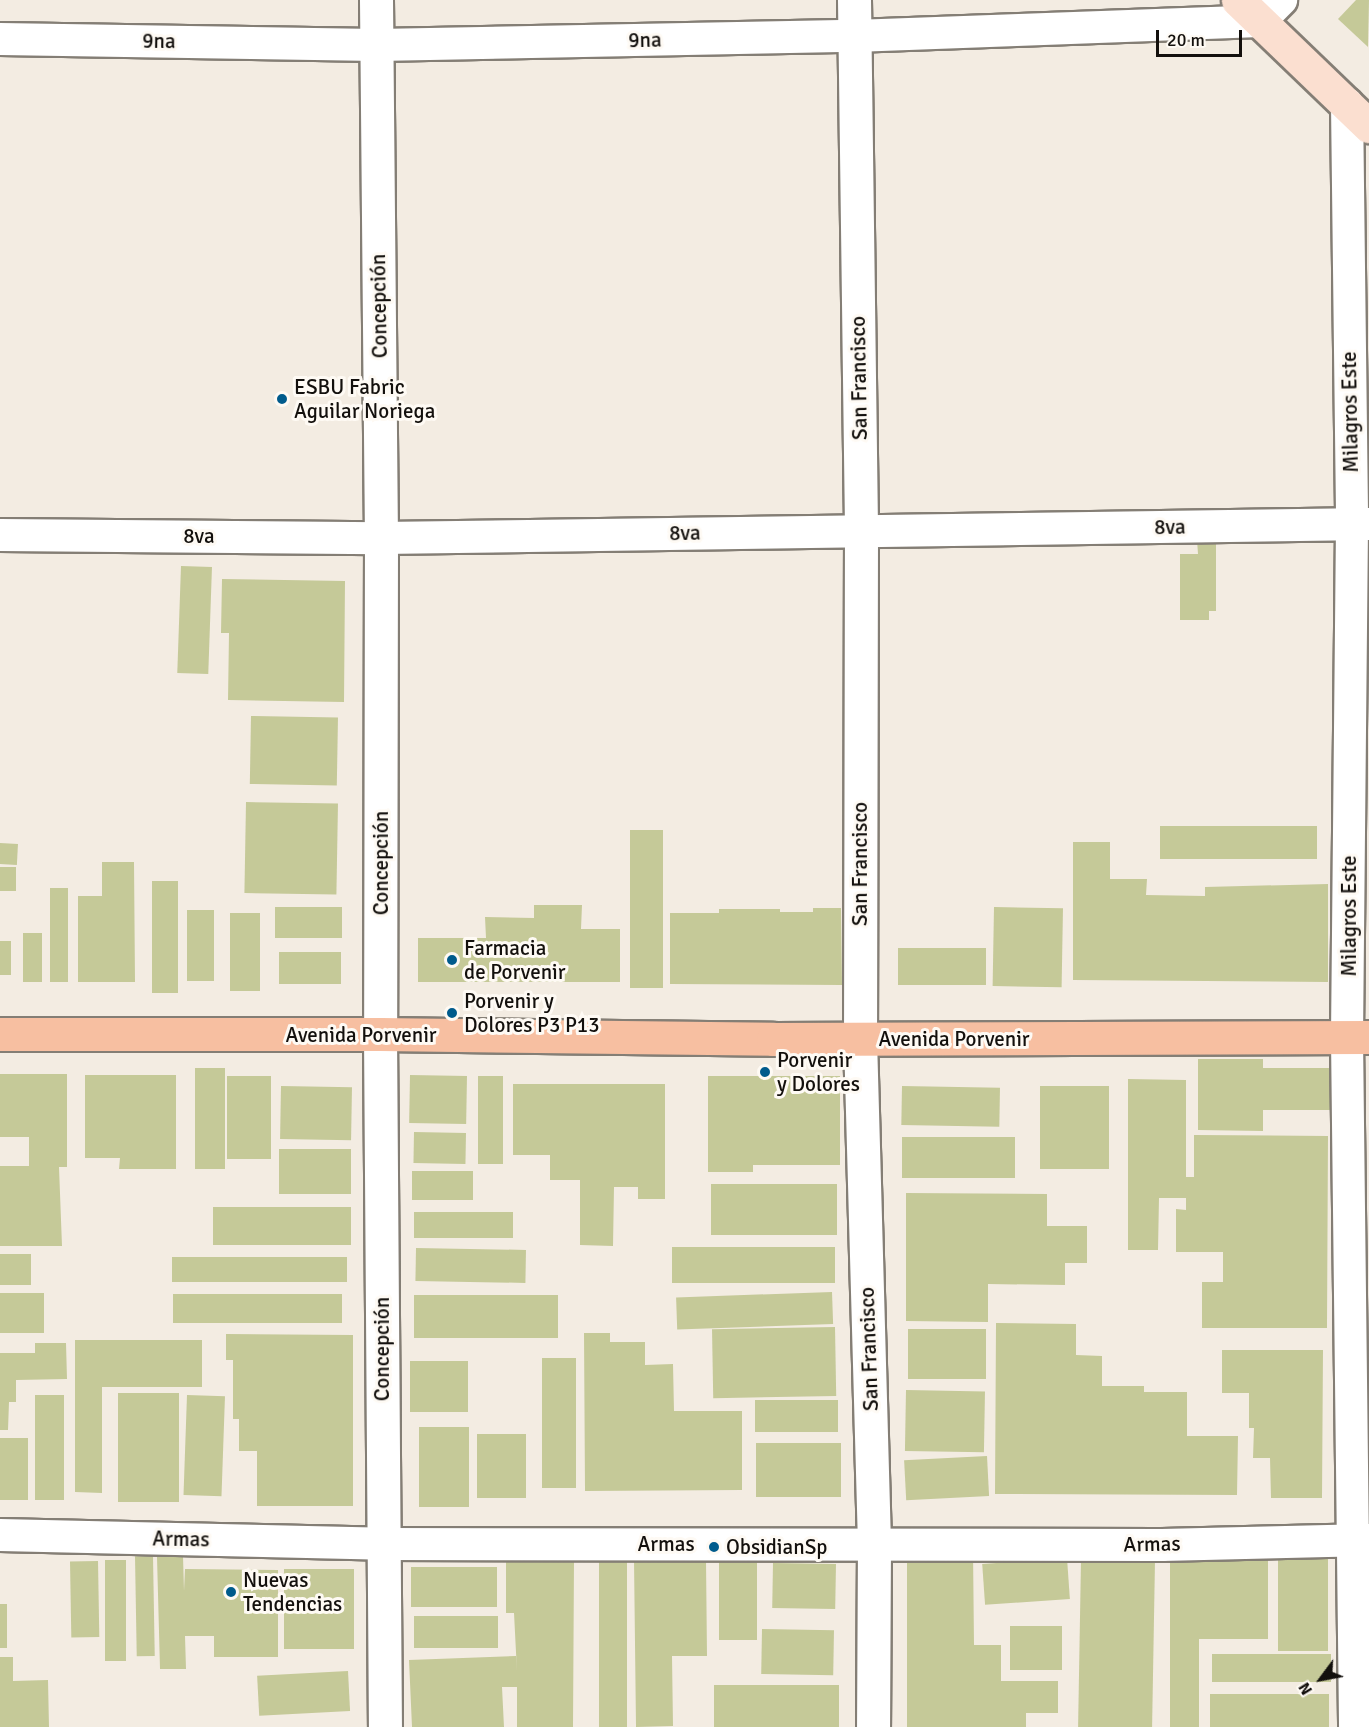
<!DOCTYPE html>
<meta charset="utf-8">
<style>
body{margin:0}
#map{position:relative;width:1369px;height:1727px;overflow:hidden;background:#f3ece2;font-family:Signika,sans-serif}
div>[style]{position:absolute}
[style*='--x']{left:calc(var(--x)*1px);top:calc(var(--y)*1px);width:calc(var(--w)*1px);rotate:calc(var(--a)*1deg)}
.building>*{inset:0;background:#c5c998;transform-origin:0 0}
.roads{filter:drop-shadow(2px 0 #847e75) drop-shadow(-2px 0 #847e75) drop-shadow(0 2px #847e75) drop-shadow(0 -2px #847e75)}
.minor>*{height:32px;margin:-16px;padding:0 16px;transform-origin:16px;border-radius:16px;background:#fff}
.tertiary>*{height:33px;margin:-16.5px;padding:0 16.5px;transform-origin:16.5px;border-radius:16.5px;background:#fff}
.secondary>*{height:33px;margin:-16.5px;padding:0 16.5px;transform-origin:16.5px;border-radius:16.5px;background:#fbdfd0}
.primary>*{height:33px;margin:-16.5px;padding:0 16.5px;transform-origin:16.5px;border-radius:16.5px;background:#f7bfa1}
.dots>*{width:16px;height:16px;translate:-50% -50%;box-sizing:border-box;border:3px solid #fefaf4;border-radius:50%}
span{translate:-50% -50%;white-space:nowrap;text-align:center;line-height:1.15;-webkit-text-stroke:6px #fefaf4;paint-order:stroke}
.street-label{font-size:21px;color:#13100d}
.poi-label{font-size:21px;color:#13100d}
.left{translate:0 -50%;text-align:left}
.north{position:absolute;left:1291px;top:1649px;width:60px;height:60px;-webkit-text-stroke:4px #fefaf4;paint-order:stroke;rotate:238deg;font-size:16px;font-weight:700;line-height:24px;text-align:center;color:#13100d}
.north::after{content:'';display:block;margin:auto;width:21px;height:27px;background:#13100d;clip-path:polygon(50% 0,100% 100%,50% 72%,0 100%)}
.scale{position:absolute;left:1156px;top:30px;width:86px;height:27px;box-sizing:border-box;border:3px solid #13100d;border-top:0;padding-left:8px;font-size:18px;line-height:21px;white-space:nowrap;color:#13100d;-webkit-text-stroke:4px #fefaf4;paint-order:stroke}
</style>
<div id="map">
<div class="building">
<div style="clip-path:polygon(1356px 0,1369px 0,1368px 47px,1338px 19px)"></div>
<div style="clip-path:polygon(1197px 540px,1216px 541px,1216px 611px,1209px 611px,1209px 620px,1180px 620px,1180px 554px,1198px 554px)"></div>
<div style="left:181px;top:566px;width:31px;height:107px;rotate:2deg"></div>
<div style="clip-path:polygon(222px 579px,345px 581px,344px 702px,228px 700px,229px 633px,221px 633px)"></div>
<div style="left:251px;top:716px;width:87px;height:68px;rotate:1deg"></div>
<div style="left:246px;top:802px;width:92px;height:91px;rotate:1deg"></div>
<div style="left:1160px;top:826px;width:157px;height:33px"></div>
<div style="left:630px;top:830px;width:33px;height:158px"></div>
<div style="clip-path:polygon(1073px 842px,1110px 842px,1110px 879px,1147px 879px,1146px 895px,1205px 896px,1205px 887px,1328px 884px,1328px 982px,1073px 980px)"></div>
<div style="left:0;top:843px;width:18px;height:21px;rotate:3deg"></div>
<div style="clip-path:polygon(102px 862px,134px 862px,135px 982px,78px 982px,78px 896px,102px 896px)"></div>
<div style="left:0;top:867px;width:16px;height:24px"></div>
<div style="left:152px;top:881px;width:26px;height:112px"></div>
<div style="left:50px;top:888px;width:18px;height:94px"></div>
<div style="clip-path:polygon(534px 905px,582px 905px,581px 929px,620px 929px,620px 982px,418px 982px,418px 938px,486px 938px,485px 917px,534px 918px)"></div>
<div style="left:275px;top:907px;width:67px;height:31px"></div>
<div style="left:994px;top:907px;width:69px;height:79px;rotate:1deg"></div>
<div style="clip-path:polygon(813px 908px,841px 908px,842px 985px,670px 984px,670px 913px,719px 913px,719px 909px,780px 909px,780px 912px,813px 912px)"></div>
<div style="left:187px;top:910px;width:27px;height:71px"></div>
<div style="left:230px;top:913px;width:30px;height:78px"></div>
<div style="left:23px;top:933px;width:19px;height:49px"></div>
<div style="left:0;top:941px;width:11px;height:34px"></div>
<div style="left:898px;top:948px;width:88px;height:37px"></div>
<div style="left:279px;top:952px;width:62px;height:32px"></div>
<div style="clip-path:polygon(1198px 1059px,1263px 1059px,1263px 1068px,1333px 1068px,1333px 1110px,1263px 1110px,1263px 1131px,1198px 1130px)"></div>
<div style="left:195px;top:1068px;width:30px;height:101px"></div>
<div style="clip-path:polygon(0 1074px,67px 1074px,67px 1167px,59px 1167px,62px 1246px,0 1246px,0 1166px,29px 1166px,29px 1137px,0 1137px)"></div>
<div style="clip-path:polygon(85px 1075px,176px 1075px,176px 1169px,119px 1169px,120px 1158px,85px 1158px)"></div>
<div style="left:410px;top:1075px;width:57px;height:48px;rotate:1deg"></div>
<div style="left:227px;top:1076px;width:44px;height:83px"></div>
<div style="left:478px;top:1076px;width:25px;height:88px"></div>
<div style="clip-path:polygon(708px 1076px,840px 1076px,840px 1165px,753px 1165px,753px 1172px,708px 1172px)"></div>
<div style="clip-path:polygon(1128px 1079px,1186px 1080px,1186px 1177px,1194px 1177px,1194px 1135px,1328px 1136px,1327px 1328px,1202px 1328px,1202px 1282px,1223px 1282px,1223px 1252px,1176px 1252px,1176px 1209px,1186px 1210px,1186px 1198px,1159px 1198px,1158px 1250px,1128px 1250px)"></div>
<div style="clip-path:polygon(513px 1084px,665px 1084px,665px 1199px,638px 1199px,638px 1187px,614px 1187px,613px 1246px,580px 1245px,580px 1180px,550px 1180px,550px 1155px,513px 1155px)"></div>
<div style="left:281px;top:1086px;width:71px;height:53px;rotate:1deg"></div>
<div style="left:902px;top:1086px;width:98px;height:39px;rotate:1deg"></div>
<div style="left:1040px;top:1086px;width:69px;height:83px"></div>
<div style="left:414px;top:1132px;width:52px;height:31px;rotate:1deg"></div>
<div style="left:902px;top:1137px;width:113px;height:41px"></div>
<div style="left:279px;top:1149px;width:72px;height:45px"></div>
<div style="left:412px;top:1171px;width:61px;height:29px"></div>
<div style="left:837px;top:1184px;width:51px;height:126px;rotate:90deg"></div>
<div style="clip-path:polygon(906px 1193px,1047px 1194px,1047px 1226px,1087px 1226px,1087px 1263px,1065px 1263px,1065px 1285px,988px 1284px,988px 1322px,906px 1321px)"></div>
<div style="left:213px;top:1207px;width:138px;height:38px"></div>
<div style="left:414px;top:1212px;width:99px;height:26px"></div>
<div style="left:835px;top:1247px;width:36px;height:163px;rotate:90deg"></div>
<div style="left:416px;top:1248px;width:110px;height:33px;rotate:1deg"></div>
<div style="left:0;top:1254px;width:31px;height:31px"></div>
<div style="left:172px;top:1257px;width:175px;height:25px"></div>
<div style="left:832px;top:1292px;width:32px;height:156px;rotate:88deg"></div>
<div style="left:0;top:1293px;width:44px;height:40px"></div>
<div style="left:173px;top:1294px;width:169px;height:29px"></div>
<div style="left:414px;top:1295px;width:144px;height:43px"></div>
<div style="clip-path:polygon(996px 1323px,1076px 1324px,1076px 1355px,1102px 1356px,1102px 1386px,1144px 1386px,1144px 1392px,1187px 1392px,1187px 1436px,1238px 1436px,1237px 1495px,995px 1494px)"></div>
<div style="left:835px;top:1327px;width:69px;height:123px;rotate:89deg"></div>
<div style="left:908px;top:1329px;width:78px;height:50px"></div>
<div style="clip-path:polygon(584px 1333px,610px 1333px,610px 1342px,645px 1342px,645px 1365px,673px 1364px,674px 1411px,742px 1411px,742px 1490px,585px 1491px)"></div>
<div style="clip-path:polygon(226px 1334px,353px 1335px,353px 1506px,257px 1506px,257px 1451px,239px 1451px,239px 1419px,233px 1419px,233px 1360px,226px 1360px)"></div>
<div style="clip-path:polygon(75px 1340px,202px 1340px,202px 1387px,102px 1387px,102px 1493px,75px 1492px)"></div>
<div style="clip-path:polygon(35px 1343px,66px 1343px,67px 1379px,16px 1380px,16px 1402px,9px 1402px,8px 1430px,0 1430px,0 1353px,35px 1353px)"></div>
<div style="clip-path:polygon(1222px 1350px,1323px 1350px,1322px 1498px,1271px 1498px,1270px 1458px,1253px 1458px,1254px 1428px,1249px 1428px,1249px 1393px,1222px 1393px)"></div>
<div style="left:542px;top:1358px;width:34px;height:130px"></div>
<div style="left:410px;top:1361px;width:58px;height:51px"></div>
<div style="left:906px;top:1390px;width:79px;height:61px;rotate:1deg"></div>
<div style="left:118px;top:1393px;width:61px;height:109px"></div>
<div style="left:35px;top:1395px;width:29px;height:105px"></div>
<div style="left:187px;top:1395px;width:38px;height:100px;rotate:2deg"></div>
<div style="left:838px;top:1400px;width:32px;height:83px;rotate:90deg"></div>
<div style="left:419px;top:1427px;width:50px;height:80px"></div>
<div style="left:477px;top:1434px;width:49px;height:64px"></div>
<div style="left:0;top:1438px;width:28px;height:62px"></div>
<div style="left:756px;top:1443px;width:85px;height:54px"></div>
<div style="left:987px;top:1456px;width:40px;height:83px;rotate:87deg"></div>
<div style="clip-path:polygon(907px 1550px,973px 1550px,974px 1645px,1001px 1645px,1001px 1681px,1058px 1681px,1058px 1713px,1026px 1713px,1026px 1727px,907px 1727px)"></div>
<div style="left:1278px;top:1555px;width:50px;height:96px"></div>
<div style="left:153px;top:1556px;width:100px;height:18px;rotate:89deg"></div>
<div style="clip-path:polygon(183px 1556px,184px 1591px,185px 1569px,278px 1570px,278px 1657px,214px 1657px,214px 1636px,185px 1636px,186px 1669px,160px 1669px,157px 1557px)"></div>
<div style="left:599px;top:1558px;width:28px;height:169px"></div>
<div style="left:1067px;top:1558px;width:41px;height:85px;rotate:86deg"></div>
<div style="clip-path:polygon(1170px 1558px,1268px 1559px,1268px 1639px,1199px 1639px,1199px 1727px,1170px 1727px)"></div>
<div style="left:719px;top:1559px;width:38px;height:81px"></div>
<div style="left:105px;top:1560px;width:21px;height:101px"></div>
<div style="clip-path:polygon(574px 1560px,573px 1727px,517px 1727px,517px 1687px,502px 1687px,504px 1727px,412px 1727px,409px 1660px,516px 1656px,517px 1672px,514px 1613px,506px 1613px,506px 1561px)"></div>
<div style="clip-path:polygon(634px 1560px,706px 1560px,707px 1656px,672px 1656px,673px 1726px,636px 1727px)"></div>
<div style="left:1081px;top:1560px;width:74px;height:167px;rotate:1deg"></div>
<div style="left:98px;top:1561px;width:76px;height:28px;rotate:89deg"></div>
<div style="left:773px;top:1563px;width:63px;height:45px;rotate:1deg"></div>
<div style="left:411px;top:1567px;width:86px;height:40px"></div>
<div style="left:284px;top:1569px;width:70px;height:80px"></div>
<div style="left:0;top:1604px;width:7px;height:44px"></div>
<div style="left:414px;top:1616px;width:84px;height:32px"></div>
<div style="left:1010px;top:1626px;width:52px;height:44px"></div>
<div style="left:762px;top:1629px;width:72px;height:45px;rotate:1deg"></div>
<div style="left:1212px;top:1654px;width:119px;height:28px"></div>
<div style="clip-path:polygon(0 1657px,13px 1657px,13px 1681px,48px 1680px,49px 1727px,0 1727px)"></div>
<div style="left:348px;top:1671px;width:40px;height:91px;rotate:87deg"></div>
<div style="left:714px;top:1685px;width:125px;height:42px"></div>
<div style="left:1210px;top:1694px;width:119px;height:33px"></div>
</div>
<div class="roads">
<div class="minor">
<div style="--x:0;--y:39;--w:377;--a:0.9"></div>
<div style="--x:377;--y:45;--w:477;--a:-1.1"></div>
<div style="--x:854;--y:36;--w:406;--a:-2.1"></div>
<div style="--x:1260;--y:21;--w:30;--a:-45"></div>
<div style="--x:1347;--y:104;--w:421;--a:89.3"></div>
<div style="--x:1352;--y:525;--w:513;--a:90.56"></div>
<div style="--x:1347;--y:1038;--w:689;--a:89.33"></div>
<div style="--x:0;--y:535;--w:381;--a:0.5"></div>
<div style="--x:381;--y:538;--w:988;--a:-0.81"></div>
<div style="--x:0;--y:1535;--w:384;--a:1.3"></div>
<div style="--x:384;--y:1544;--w:778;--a:0.07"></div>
<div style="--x:1162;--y:1545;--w:207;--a:-1.4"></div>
</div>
<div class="tertiary">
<div style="--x:376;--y:0;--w:538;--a:89.47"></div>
<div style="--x:381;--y:538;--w:496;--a:90.1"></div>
<div style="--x:380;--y:1034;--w:693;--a:89.59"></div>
<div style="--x:854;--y:0;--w:530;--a:89.24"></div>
<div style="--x:861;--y:530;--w:509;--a:90.11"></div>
<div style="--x:860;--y:1039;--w:505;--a:88.41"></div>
<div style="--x:874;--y:1544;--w:183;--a:90.3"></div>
</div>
<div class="secondary">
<div style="--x:1238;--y:0;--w:182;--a:43.9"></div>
</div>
<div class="primary">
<div style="--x:0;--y:1034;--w:380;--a:0"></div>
<div style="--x:380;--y:1034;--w:393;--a:0.7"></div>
<div style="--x:773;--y:1039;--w:596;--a:-0.19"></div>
</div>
</div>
<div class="dots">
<div style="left:282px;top:399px;background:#005b8c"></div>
<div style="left:452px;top:960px;background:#005b8c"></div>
<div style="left:452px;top:1013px;background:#005b8c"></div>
<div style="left:765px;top:1072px;background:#005b8c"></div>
<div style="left:714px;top:1547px;background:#005b8c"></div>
<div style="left:231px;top:1592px;background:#005b8c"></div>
</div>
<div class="street-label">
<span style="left:645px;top:40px;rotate:-1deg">9na</span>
<span style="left:159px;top:41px;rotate:1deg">9na</span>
<span style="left:379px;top:306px;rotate:-91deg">Concepción</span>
<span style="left:859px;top:378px;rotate:-91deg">San Francisco</span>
<span style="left:1350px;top:412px;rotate:-91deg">Milagros Este</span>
<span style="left:1170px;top:527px;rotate:-1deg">8va</span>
<span style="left:685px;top:533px;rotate:-1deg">8va</span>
<span style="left:199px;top:536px">8va</span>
<span style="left:381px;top:863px;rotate:-90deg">Concepción</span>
<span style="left:860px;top:864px;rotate:-90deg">San Francisco</span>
<span style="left:1349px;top:916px;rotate:-90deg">Milagros Este</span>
<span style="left:361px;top:1035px">Avenida Porvenir</span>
<span style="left:954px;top:1039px">Avenida Porvenir</span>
<span style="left:382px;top:1349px;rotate:-90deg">Concepción</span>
<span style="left:869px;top:1349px;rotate:-92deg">San Francisco</span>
<span style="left:181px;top:1539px;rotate:1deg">Armas</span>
<span style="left:666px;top:1544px">Armas</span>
<span style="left:1152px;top:1544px;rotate:-1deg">Armas</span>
</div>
<div class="poi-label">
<span class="left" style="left:294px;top:399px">ESBU Fabric<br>Aguilar Noriega</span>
<span class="left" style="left:464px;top:960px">Farmacia<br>de Porvenir</span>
<span class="left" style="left:464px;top:1013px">Porvenir y<br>Dolores P3 P13</span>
<span class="left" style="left:777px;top:1072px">Porvenir<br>y Dolores</span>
<span class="left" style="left:726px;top:1547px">ObsidianSp</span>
<span class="left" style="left:243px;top:1592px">Nuevas<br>Tendencias</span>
</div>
<div class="north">N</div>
<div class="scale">20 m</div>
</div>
